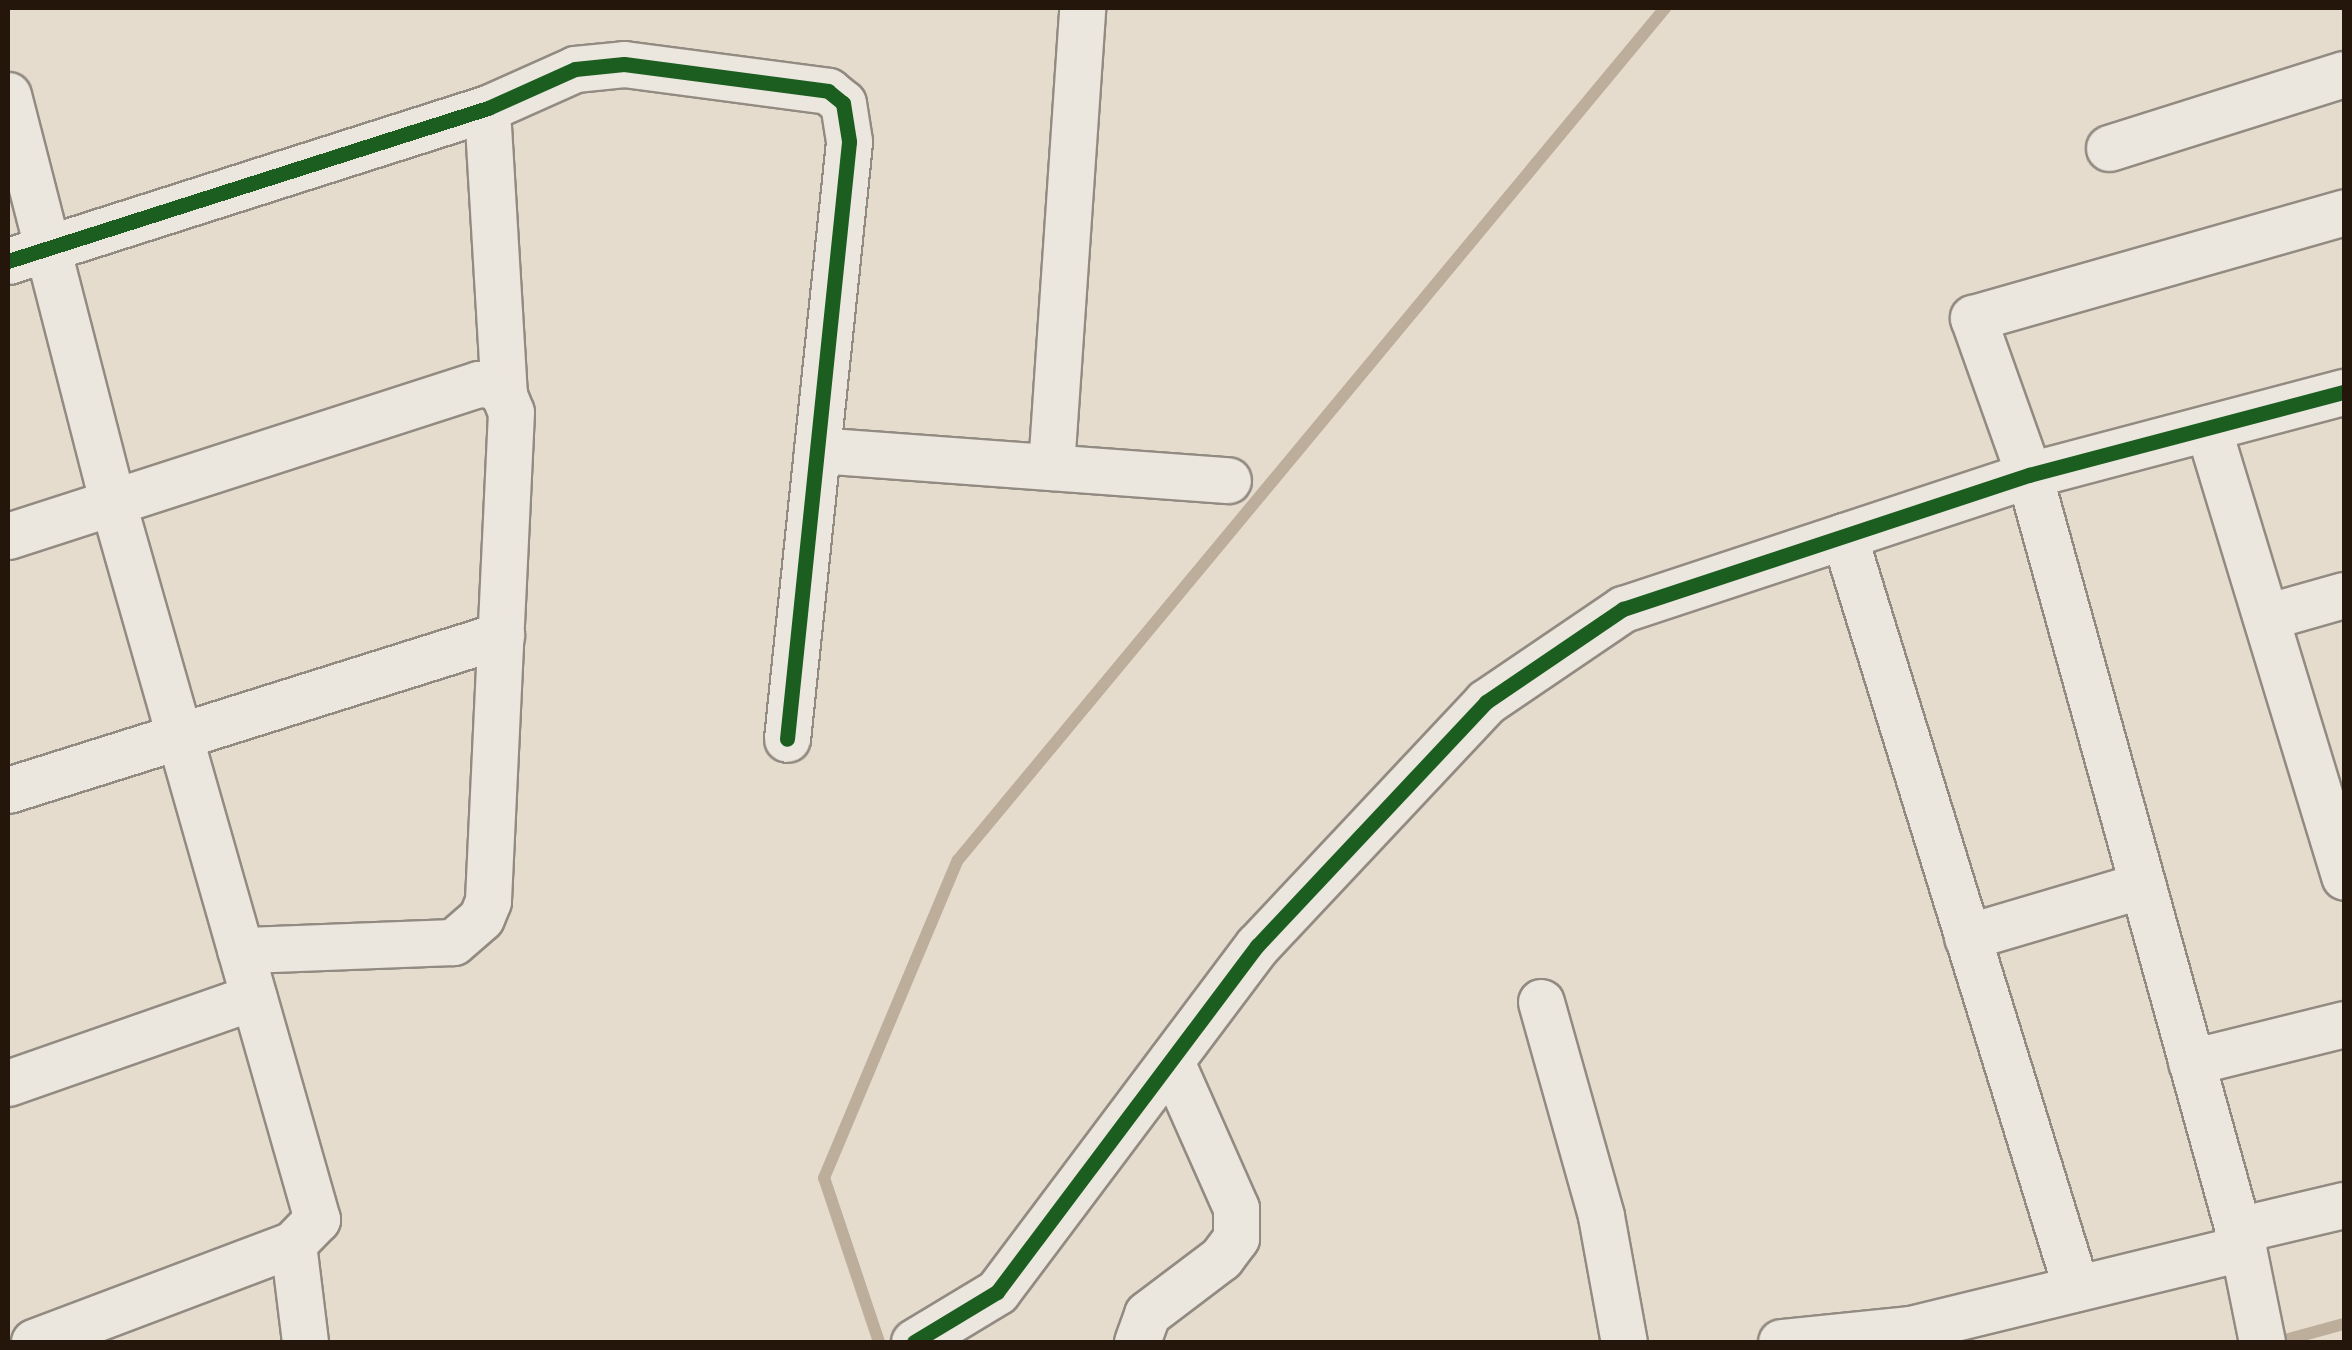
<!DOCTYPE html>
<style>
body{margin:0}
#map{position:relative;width:2352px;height:1350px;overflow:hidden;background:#e6dcce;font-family:"Libre Bodoni",serif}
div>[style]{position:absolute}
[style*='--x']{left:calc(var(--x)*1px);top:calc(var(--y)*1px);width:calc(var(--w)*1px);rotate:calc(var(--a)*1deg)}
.stream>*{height:12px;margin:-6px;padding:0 6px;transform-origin:6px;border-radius:6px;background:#bdae9b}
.roads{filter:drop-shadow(2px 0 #928b82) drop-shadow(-2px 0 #928b82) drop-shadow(0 2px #928b82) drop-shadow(0 -2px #928b82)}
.minor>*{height:45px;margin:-22.5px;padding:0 22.5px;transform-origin:22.5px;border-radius:22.5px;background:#ebe6de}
.cycleway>*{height:15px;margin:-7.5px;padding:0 7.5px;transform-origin:7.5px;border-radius:7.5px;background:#1b5e20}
span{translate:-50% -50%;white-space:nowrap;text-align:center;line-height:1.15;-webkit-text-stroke:8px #f5ead8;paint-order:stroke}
.frame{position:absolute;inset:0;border:10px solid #25160c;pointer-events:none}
</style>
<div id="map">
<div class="stream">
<div style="--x:879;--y:1342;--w:173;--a:-108.5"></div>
<div style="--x:824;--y:1178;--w:345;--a:-67.2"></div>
<div style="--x:958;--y:860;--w:1107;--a:-50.31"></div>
<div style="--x:2278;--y:1342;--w:68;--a:-15.3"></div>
</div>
<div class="roads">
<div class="minor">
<div style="--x:8;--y:95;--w:418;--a:75.6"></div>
<div style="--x:112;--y:500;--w:748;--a:74.09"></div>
<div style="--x:317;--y:1219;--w:35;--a:134"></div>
<div style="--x:293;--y:1244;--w:277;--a:159.3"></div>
<div style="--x:488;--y:126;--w:269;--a:86.6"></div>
<div style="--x:2109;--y:148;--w:246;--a:-17.5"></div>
<div style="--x:8;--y:261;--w:504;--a:-17.68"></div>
<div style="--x:488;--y:108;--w:95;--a:-24.1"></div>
<div style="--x:575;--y:69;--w:49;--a:-5.8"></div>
<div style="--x:624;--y:64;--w:206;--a:7.5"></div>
<div style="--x:828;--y:91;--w:19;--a:39"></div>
<div style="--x:843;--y:103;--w:39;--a:81"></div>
<div style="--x:849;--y:142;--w:600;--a:95.93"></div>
<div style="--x:2208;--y:428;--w:469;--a:73.1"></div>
<div style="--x:817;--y:450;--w:412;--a:4.2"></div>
<div style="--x:1051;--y:467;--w:460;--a:-86.1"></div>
<div style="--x:8;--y:536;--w:494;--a:-17.9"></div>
<div style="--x:478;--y:384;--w:15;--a:4"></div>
<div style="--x:493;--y:385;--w:15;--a:42"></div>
<div style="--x:504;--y:395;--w:18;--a:68"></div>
<div style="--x:511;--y:412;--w:490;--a:92.7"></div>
<div style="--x:488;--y:901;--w:18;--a:112"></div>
<div style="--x:481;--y:918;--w:37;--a:139"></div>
<div style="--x:453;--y:942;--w:213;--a:177.8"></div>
<div style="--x:1844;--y:536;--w:787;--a:72.85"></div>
<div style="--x:2266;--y:617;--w:81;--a:-15.8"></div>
<div style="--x:8;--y:790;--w:517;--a:-17.45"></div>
<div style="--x:1967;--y:937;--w:183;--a:-16.5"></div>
<div style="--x:1541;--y:1002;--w:222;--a:74.3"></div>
<div style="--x:1601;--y:1216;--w:128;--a:79.7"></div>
<div style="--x:2191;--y:1062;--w:158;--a:-13.9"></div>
<div style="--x:8;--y:1083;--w:260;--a:-19.3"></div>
<div style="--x:2238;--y:1230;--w:109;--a:-13.3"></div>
<div style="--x:293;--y:1244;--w:99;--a:83"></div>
<div style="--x:914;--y:1342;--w:97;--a:-31.1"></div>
<div style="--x:997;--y:1292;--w:433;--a:-53.1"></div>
<div style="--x:1257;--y:946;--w:335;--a:-46.8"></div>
<div style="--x:1486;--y:702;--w:166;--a:-34.2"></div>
<div style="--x:1623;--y:609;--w:428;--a:-18.3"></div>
<div style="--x:2029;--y:475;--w:326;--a:-14.8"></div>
<div style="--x:1137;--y:1342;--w:30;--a:-70"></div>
<div style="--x:1147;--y:1314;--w:93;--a:-37.1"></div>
<div style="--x:1221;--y:1258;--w:25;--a:-53"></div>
<div style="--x:1236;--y:1238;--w:30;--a:-90"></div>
<div style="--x:1236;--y:1208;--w:161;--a:-113.9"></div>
<div style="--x:1781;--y:1342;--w:130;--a:-5.8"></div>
<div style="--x:1910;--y:1329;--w:343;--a:-13.7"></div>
<div style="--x:2262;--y:1342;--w:96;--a:-101.4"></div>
<div style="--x:2243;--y:1248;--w:802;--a:-105.47"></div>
<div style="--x:2029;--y:475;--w:167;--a:-109.6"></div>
<div style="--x:1973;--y:318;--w:386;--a:-15.9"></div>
</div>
</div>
<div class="cycleway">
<div style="--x:8;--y:261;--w:504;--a:-17.68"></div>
<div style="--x:488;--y:108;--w:95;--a:-24.1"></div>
<div style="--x:575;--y:69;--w:49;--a:-5.8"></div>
<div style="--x:624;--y:64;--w:206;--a:7.5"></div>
<div style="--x:828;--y:91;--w:19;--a:39"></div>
<div style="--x:843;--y:103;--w:39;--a:81"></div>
<div style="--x:849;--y:142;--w:600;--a:95.93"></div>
<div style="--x:914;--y:1342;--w:97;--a:-31.1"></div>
<div style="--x:997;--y:1292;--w:433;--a:-53.1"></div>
<div style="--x:1257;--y:946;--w:335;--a:-46.8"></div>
<div style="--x:1486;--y:702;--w:166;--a:-34.2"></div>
<div style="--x:1623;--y:609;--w:428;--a:-18.3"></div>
<div style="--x:2029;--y:475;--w:326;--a:-14.8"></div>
</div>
<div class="frame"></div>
</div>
